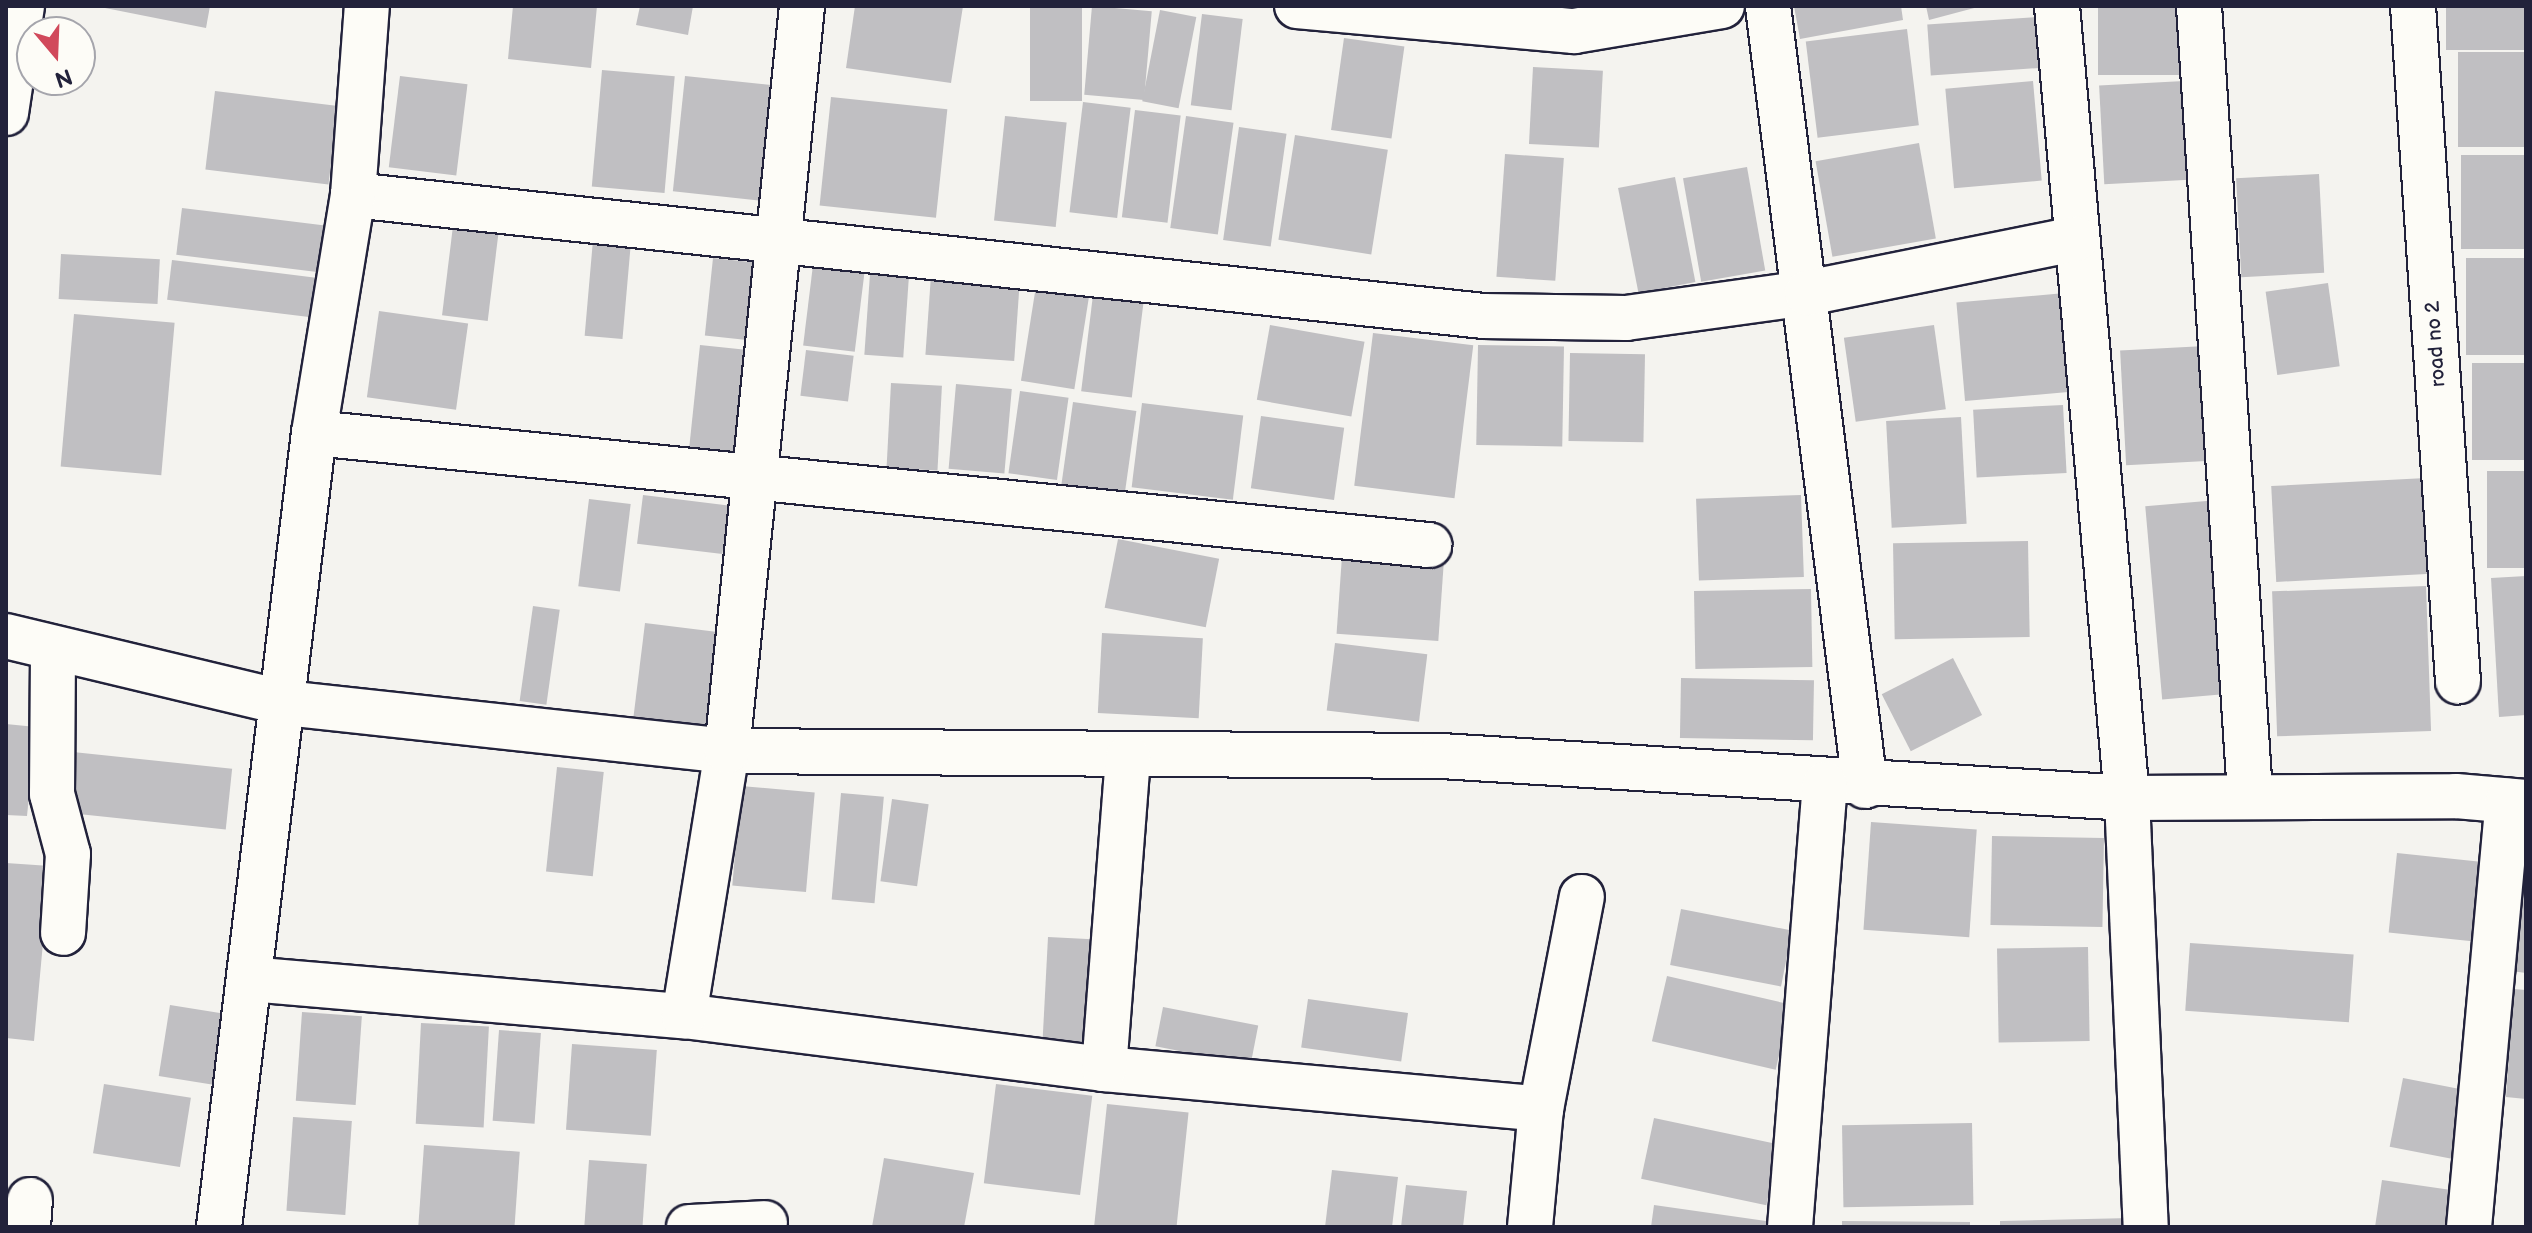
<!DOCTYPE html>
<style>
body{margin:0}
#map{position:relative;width:2532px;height:1233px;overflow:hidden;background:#f4f3ef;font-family:"Balsamiq Sans",sans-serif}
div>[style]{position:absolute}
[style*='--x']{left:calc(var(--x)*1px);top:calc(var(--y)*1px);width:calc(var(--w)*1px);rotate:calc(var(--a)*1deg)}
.building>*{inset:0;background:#c0bfc2;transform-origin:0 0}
.roads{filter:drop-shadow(2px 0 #22223b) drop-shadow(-2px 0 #22223b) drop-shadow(0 2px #22223b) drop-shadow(0 -2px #22223b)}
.street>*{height:44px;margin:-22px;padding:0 22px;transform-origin:22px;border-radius:22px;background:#fdfcf7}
span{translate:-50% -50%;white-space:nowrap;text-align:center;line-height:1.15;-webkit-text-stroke:6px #fdfcf7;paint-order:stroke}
.street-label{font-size:20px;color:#22223b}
.frame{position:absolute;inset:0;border:8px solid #22223b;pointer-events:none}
.north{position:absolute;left:16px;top:16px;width:80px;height:80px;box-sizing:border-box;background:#fdfcf7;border:2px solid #a5a5ac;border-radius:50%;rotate:161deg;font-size:22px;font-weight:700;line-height:32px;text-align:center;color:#22223b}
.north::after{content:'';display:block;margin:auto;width:28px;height:36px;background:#d1495b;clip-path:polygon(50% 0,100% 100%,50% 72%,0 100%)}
</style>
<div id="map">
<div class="building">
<div style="clip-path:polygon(95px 6px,210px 6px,206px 28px)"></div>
<div style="clip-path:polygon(513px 6px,597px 6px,591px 68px,508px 59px)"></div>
<div style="clip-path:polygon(640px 6px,693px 6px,688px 35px,636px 25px)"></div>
<div style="clip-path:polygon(855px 6px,963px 6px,951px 83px,846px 68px)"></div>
<div style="left:1030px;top:6px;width:52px;height:95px"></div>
<div style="left:1092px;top:6px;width:60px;height:89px;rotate:5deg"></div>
<div style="clip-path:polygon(1794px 6px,1901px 6px,1903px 20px,1800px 39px)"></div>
<div style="clip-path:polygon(1926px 6px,1978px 6px,1978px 7px,1929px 20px)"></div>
<div style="left:2098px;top:6px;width:84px;height:69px"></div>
<div style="left:2446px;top:6px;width:78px;height:44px"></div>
<div style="left:1160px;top:10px;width:37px;height:93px;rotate:11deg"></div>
<div style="left:1202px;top:14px;width:41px;height:92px;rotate:7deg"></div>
<div style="left:2036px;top:17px;width:51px;height:109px;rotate:86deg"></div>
<div style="left:1907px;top:29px;width:97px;height:102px;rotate:83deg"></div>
<div style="left:1344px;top:38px;width:61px;height:93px;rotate:8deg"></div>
<div style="left:2526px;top:52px;width:95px;height:68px;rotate:90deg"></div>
<div style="left:1533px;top:67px;width:70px;height:77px;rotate:3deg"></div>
<div style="left:602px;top:70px;width:73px;height:117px;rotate:5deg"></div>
<div style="left:400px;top:76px;width:68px;height:92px;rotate:7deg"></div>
<div style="left:685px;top:76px;width:91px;height:116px;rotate:6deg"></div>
<div style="left:2033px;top:81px;width:100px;height:88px;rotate:85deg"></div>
<div style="left:2184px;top:81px;width:99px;height:85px;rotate:87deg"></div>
<div style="left:215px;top:91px;width:124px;height:79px;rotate:7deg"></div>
<div style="left:831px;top:97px;width:117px;height:109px;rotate:6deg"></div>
<div style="left:1083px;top:102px;width:48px;height:111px;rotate:7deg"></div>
<div style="left:1135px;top:110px;width:46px;height:108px;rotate:7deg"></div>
<div style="left:1005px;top:116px;width:62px;height:105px;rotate:6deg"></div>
<div style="left:1186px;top:116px;width:48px;height:113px;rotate:8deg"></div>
<div style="left:1239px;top:127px;width:48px;height:114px;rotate:8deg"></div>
<div style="left:1295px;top:135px;width:94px;height:106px;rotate:9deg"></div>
<div style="left:1919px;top:143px;width:97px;height:105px;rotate:80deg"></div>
<div style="left:1505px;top:154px;width:59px;height:123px;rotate:4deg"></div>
<div style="left:2526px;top:155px;width:94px;height:65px;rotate:90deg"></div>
<div style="left:1747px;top:167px;width:105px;height:65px;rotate:80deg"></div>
<div style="left:2319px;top:174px;width:99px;height:83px;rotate:87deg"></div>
<div style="left:1675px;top:177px;width:107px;height:58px;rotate:79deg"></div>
<div style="left:182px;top:208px;width:144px;height:47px;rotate:7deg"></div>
<div style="left:453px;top:226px;width:46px;height:90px;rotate:7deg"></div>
<div style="left:593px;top:240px;width:38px;height:96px;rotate:5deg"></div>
<div style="left:61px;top:254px;width:99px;height:45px;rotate:3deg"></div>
<div style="left:713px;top:258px;width:47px;height:78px;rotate:6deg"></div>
<div style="left:2526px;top:258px;width:97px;height:60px;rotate:90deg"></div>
<div style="left:172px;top:260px;width:147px;height:40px;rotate:7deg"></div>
<div style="left:813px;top:265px;width:52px;height:81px;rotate:7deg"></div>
<div style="left:870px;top:274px;width:39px;height:81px;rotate:4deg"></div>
<div style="left:931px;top:275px;width:89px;height:80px;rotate:4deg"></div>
<div style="left:2328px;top:283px;width:84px;height:63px;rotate:82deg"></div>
<div style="left:1036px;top:286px;width:54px;height:96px;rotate:9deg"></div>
<div style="left:2065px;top:293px;width:99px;height:109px;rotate:85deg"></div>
<div style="left:1093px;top:295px;width:51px;height:97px;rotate:7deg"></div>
<div style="left:379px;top:311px;width:90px;height:87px;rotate:8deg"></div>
<div style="left:74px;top:314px;width:101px;height:153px;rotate:5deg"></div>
<div style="left:1270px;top:325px;width:96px;height:76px;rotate:10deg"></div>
<div style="left:1934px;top:325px;width:85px;height:91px;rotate:82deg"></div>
<div style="left:1373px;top:333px;width:101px;height:154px;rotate:7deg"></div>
<div style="left:700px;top:345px;width:53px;height:103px;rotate:6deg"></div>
<div style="left:1478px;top:345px;width:86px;height:100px;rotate:1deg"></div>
<div style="left:2205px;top:346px;width:115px;height:85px;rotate:87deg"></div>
<div style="left:806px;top:350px;width:48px;height:46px;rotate:7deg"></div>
<div style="left:1570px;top:353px;width:75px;height:88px;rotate:1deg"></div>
<div style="left:2526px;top:363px;width:97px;height:54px;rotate:90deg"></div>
<div style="left:891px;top:383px;width:51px;height:85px;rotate:3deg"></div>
<div style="left:956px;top:384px;width:56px;height:85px;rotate:5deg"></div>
<div style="left:1020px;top:391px;width:49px;height:83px;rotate:8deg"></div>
<div style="left:1073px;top:402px;width:64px;height:85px;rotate:8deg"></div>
<div style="left:1142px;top:403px;width:102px;height:85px;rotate:7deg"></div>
<div style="left:2063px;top:405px;width:68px;height:90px;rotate:87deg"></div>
<div style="left:1261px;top:416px;width:84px;height:73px;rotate:8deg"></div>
<div style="left:1961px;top:417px;width:107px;height:75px;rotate:87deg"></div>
<div style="left:2526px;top:471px;width:97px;height:39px;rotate:90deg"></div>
<div style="left:2426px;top:478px;width:96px;height:155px;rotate:87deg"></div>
<div style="left:643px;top:495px;width:86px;height:49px;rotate:7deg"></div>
<div style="left:1801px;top:495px;width:82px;height:105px;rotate:88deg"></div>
<div style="left:589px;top:499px;width:42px;height:88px;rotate:7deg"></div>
<div style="left:2218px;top:500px;width:194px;height:73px;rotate:85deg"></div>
<div style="left:1118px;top:539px;width:103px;height:70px;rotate:11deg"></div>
<div style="left:2028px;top:541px;width:96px;height:135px;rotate:89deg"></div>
<div style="left:1342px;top:556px;width:102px;height:78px;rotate:4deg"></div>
<div style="clip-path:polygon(2526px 576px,2526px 715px,2499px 717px,2491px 578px)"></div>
<div style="left:2426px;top:586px;width:145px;height:154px;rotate:88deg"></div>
<div style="left:1811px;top:589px;width:78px;height:117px;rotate:89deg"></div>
<div style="left:533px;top:606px;width:27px;height:96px;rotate:8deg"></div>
<div style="left:645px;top:623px;width:75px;height:98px;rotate:7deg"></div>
<div style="left:1102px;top:633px;width:101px;height:80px;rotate:3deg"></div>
<div style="left:1335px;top:643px;width:93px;height:68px;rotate:7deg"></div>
<div style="left:1953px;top:658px;width:64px;height:80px;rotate:63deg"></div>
<div style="left:1681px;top:678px;width:133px;height:60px;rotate:1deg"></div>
<div style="clip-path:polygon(6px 724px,36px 727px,27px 816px,6px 815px)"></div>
<div style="left:73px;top:752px;width:160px;height:61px;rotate:6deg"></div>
<div style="left:557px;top:767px;width:47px;height:105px;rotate:6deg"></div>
<div style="left:741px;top:786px;width:74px;height:100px;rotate:5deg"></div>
<div style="left:841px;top:793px;width:43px;height:107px;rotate:5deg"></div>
<div style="left:892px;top:799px;width:37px;height:83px;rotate:8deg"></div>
<div style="left:1871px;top:822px;width:106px;height:108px;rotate:4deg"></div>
<div style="left:1992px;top:836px;width:112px;height:89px;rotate:1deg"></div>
<div style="left:2397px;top:853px;width:91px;height:80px;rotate:6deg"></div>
<div style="clip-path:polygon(6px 863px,50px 866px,34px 1041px,6px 1038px)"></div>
<div style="clip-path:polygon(2526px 879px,2526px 973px,2511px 971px)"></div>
<div style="left:1681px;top:909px;width:113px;height:57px;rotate:11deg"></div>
<div style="left:1048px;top:937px;width:54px;height:103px;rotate:3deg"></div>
<div style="left:2190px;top:943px;width:164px;height:68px;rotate:4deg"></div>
<div style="left:2088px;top:947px;width:94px;height:91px;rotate:89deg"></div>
<div style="left:1667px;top:976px;width:127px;height:67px;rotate:13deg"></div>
<div style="clip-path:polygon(2514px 989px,2526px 990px,2526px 1099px,2506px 1097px)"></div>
<div style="left:1308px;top:999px;width:101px;height:49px;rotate:8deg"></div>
<div style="left:170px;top:1005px;width:60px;height:72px;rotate:9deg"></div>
<div style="left:1163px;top:1007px;width:97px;height:40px;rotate:11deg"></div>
<div style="left:302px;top:1012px;width:60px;height:89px;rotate:4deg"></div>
<div style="left:421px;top:1023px;width:68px;height:101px;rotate:3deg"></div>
<div style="left:499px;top:1030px;width:42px;height:91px;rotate:4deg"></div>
<div style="left:572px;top:1044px;width:85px;height:86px;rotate:4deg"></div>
<div style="left:2403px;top:1078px;width:79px;height:70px;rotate:11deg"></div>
<div style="left:104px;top:1084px;width:88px;height:70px;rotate:9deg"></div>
<div style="left:996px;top:1084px;width:97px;height:100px;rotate:7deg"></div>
<div style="left:1107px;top:1104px;width:82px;height:124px;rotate:6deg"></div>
<div style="left:293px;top:1117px;width:59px;height:94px;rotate:4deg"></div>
<div style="left:1654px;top:1118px;width:128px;height:62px;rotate:12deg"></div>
<div style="left:1972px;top:1123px;width:82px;height:130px;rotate:89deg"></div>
<div style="left:424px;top:1145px;width:96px;height:82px;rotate:4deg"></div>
<div style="clip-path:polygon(884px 1158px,974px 1173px,964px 1227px,872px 1227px)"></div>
<div style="left:589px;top:1160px;width:58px;height:67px;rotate:4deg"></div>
<div style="clip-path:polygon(1332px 1170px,1398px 1177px,1392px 1227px,1325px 1227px)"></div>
<div style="clip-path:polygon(2382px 1180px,2465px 1192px,2460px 1227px,2375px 1227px)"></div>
<div style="clip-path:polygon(1406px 1185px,1467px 1191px,1463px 1227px,1401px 1227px)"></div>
<div style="clip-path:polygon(1654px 1205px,1780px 1223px,1780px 1227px,1651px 1227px)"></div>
<div style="clip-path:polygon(2131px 1218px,2131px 1227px,2000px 1227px,2000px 1221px)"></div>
<div style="clip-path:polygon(1842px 1221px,1970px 1222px,1970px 1227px,1842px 1227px)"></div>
</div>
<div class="roads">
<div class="street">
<div style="--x:1297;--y:6;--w:278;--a:5.2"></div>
<div style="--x:1574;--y:31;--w:150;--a:-9.6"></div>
<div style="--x:1768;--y:6;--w:786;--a:82.91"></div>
<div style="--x:2057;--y:6;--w:795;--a:84.95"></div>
<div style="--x:2127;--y:798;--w:429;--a:87.5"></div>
<div style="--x:2199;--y:6;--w:790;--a:86.3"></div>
<div style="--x:2413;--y:6;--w:677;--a:86.19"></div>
<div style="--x:6;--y:113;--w:108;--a:-81.5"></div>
<div style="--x:353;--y:195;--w:1136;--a:6.11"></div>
<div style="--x:1483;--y:316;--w:143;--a:0.8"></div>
<div style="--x:1626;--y:318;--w:183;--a:-7.9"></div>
<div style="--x:1807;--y:293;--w:274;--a:-11.4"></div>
<div style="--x:314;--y:433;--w:1121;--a:5.74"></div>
<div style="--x:6;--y:636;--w:287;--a:13.5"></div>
<div style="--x:285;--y:703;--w:445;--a:6.2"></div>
<div style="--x:727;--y:751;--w:714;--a:0.4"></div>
<div style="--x:1441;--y:756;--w:687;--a:3.5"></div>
<div style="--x:2127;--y:798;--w:329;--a:-0.3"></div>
<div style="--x:2456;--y:796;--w:70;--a:4.9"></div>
<div style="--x:53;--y:652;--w:142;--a:90.4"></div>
<div style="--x:52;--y:794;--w:62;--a:75.1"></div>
<div style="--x:68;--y:854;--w:79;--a:93.6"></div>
<div style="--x:249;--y:979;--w:437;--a:4.9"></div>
<div style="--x:684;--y:1016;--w:423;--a:7.2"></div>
<div style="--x:1104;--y:1069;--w:439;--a:5.2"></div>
<div style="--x:684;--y:1016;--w:268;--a:-80.8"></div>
<div style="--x:727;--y:751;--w:749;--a:-84.25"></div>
<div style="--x:1104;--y:1069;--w:312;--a:-85.6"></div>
<div style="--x:28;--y:1227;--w:27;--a:-86"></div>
<div style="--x:219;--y:1227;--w:800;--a:-83.18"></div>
<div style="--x:314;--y:433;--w:241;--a:-80.7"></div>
<div style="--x:353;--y:195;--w:190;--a:-85.8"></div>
<div style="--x:689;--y:1227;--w:76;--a:-3"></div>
<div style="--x:1530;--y:1227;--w:119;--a:-84.7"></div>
<div style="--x:1541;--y:1109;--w:216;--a:-79.1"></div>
<div style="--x:1790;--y:1227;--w:444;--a:-85.5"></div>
<div style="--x:2469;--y:1227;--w:428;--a:-84.8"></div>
</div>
</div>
<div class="street-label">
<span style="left:2436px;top:344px;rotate:-94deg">road no 2</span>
</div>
<div class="frame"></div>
<div class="north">N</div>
</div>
